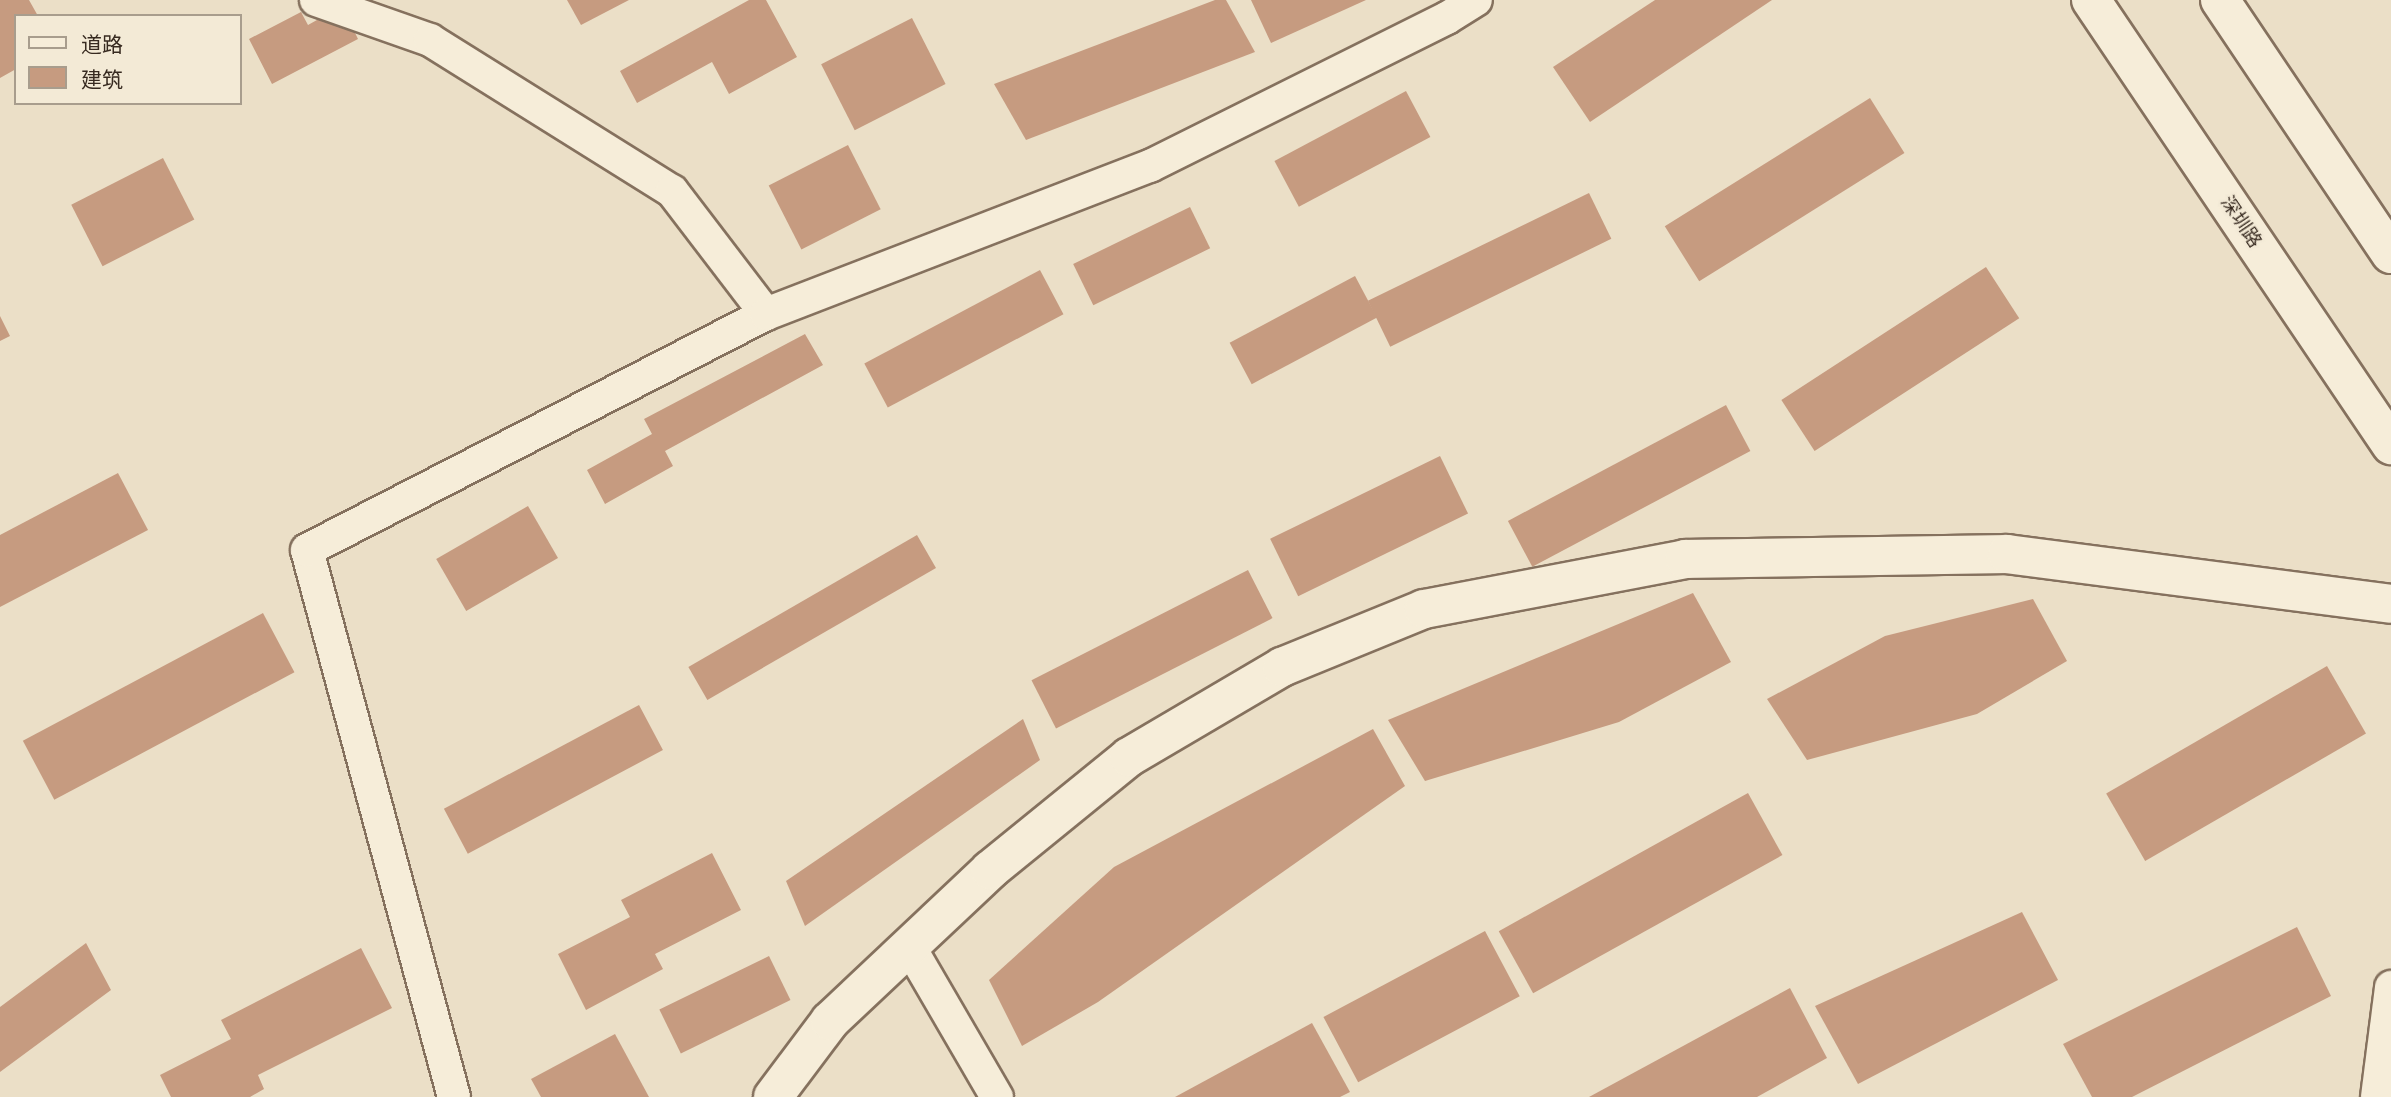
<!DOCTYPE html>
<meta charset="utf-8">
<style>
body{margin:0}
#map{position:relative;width:2391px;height:1097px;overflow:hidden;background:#ebdfc7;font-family:"Times New Roman","Noto Sans SC",serif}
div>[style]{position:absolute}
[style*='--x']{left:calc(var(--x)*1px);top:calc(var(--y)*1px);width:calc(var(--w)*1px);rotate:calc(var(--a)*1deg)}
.building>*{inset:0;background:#c69b80;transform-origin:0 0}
.roads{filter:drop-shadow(2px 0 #85715e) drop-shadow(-2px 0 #85715e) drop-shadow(0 2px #85715e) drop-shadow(0 -2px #85715e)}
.minor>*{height:32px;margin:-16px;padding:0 16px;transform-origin:16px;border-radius:16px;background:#f6edd9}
.tertiary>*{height:38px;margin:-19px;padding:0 19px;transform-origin:19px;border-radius:19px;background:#f6edd9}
.secondary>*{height:38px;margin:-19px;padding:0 19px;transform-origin:19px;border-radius:19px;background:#f6edd9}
span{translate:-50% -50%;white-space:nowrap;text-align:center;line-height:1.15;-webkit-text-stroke:5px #f3ead6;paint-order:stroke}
.street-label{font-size:19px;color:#372a20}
.legend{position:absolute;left:14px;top:14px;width:228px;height:91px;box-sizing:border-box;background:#f3ead6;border:2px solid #a89d8d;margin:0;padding:9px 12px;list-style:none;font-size:21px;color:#372a20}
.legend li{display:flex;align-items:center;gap:14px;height:35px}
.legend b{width:35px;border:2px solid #a89d8d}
</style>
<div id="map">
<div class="building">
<div style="clip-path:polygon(0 0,29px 0,38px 16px,16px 16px,16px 69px,0 78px)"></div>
<div style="clip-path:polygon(567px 0,629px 0,581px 25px)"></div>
<div style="clip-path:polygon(749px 0,766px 0,797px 57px,729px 94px,712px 62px,637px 103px,620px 71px)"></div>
<div style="clip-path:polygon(1215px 0,1226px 0,1255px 52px,1026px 140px,994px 84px)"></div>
<div style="clip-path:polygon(1251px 0,1366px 0,1271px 43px)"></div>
<div style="clip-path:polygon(1655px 0,1772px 0,1590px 122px,1553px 67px)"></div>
<div style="clip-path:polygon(342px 6px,358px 39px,272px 84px,249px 39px,301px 12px,308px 25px)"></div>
<div style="left:912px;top:18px;width:74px;height:102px;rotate:63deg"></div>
<div style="left:1406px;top:91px;width:52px;height:149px;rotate:62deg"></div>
<div style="left:1870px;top:98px;width:65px;height:242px;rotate:58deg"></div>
<div style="left:848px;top:145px;width:72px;height:89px;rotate:63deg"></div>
<div style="left:163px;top:158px;width:69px;height:103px;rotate:63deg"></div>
<div style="left:1589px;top:193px;width:51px;height:246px;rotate:64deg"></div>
<div style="left:1190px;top:207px;width:46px;height:130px;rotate:64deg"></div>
<div style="left:1986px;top:267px;width:61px;height:244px;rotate:57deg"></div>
<div style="left:1040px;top:270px;width:50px;height:199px;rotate:62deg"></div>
<div style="left:1355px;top:276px;width:47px;height:142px;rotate:62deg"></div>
<div style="clip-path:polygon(0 316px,10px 336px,0 341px)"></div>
<div style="clip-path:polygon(805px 334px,823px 365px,665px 451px,673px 466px,605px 504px,587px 470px,652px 434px,644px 419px)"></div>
<div style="left:1726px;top:405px;width:52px;height:247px;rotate:62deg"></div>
<div style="left:1440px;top:456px;width:64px;height:189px;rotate:64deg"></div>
<div style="clip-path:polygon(118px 473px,148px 530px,0 607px,0 535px)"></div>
<div style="left:528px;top:506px;width:60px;height:106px;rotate:60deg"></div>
<div style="left:917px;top:535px;width:38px;height:264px;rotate:60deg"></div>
<div style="left:1248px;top:570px;width:54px;height:243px;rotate:63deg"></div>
<div style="clip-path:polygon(1693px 593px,1731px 662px,1619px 722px,1425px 781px,1388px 720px)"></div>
<div style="clip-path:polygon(2033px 599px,2067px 661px,1977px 714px,1807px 760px,1767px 699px,1885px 636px)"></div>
<div style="left:263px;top:613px;width:67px;height:272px;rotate:62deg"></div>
<div style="left:2327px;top:666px;width:78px;height:255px;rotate:60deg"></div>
<div style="left:639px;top:705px;width:51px;height:221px;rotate:62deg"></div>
<div style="clip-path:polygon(1023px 719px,1040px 760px,805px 926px,786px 881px)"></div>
<div style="clip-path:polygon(1373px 729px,1405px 786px,1098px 1002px,1022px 1046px,989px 980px,1114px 867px)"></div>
<div style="left:1748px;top:793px;width:71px;height:285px;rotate:61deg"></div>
<div style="clip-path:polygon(712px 853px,741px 910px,655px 954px,663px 969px,586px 1010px,558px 954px,630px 917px,621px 900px)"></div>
<div style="clip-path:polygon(2022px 912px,2058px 980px,1858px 1084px,1815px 1006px)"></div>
<div style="clip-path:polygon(2297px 927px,2331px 996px,2132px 1097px,2092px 1097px,2063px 1044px)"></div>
<div style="left:1485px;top:931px;width:74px;height:183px;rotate:62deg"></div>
<div style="clip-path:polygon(86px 943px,111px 990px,0 1072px,0 1007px)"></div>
<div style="clip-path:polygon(361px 948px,392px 1008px,258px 1075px,264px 1089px,250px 1097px,171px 1097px,160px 1075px,231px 1039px,221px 1020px)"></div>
<div style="left:769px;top:956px;width:49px;height:122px;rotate:64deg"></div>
<div style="clip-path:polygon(1790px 988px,1827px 1058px,1757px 1097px,1589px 1097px)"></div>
<div style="clip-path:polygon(1312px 1023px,1350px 1092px,1340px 1097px,1175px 1097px)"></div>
<div style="clip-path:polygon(615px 1034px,649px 1097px,541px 1097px,531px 1079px)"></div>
</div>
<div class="roads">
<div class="minor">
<div style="--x:316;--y:0;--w:121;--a:19.3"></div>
<div style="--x:430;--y:40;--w:285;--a:32"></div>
<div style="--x:672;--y:191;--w:155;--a:52.6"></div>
<div style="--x:909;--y:946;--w:175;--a:59.8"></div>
<div style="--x:454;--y:1097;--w:566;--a:-105.04"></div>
<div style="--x:307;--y:550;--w:516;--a:-27.21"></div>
<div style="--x:766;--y:314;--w:412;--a:-21.1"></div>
<div style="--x:1150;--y:166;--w:332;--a:-26.5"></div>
<div style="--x:1447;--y:18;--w:34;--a:-32"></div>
<div style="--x:2377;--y:1097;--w:111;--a:-82.7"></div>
</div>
<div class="tertiary">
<div style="--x:773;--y:1097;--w:95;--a:-53.1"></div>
<div style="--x:830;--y:1021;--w:220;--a:-43.3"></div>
<div style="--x:990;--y:870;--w:179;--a:-39.1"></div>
<div style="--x:1129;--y:757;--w:178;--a:-30.5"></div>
<div style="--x:1282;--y:667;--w:153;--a:-22.2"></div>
<div style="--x:1424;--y:609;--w:266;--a:-10.8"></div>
<div style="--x:1685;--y:559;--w:322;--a:-0.9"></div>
<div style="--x:2007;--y:554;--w:387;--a:7.4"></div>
</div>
<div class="secondary">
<div style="--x:2091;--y:0;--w:537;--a:56.01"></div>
<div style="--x:2220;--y:0;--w:306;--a:56.1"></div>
</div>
</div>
<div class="street-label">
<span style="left:2241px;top:222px;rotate:56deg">深圳路</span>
</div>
<ul class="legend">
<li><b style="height:9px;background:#f6edd9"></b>道路</li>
<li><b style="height:19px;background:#c69b80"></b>建筑</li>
</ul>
</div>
